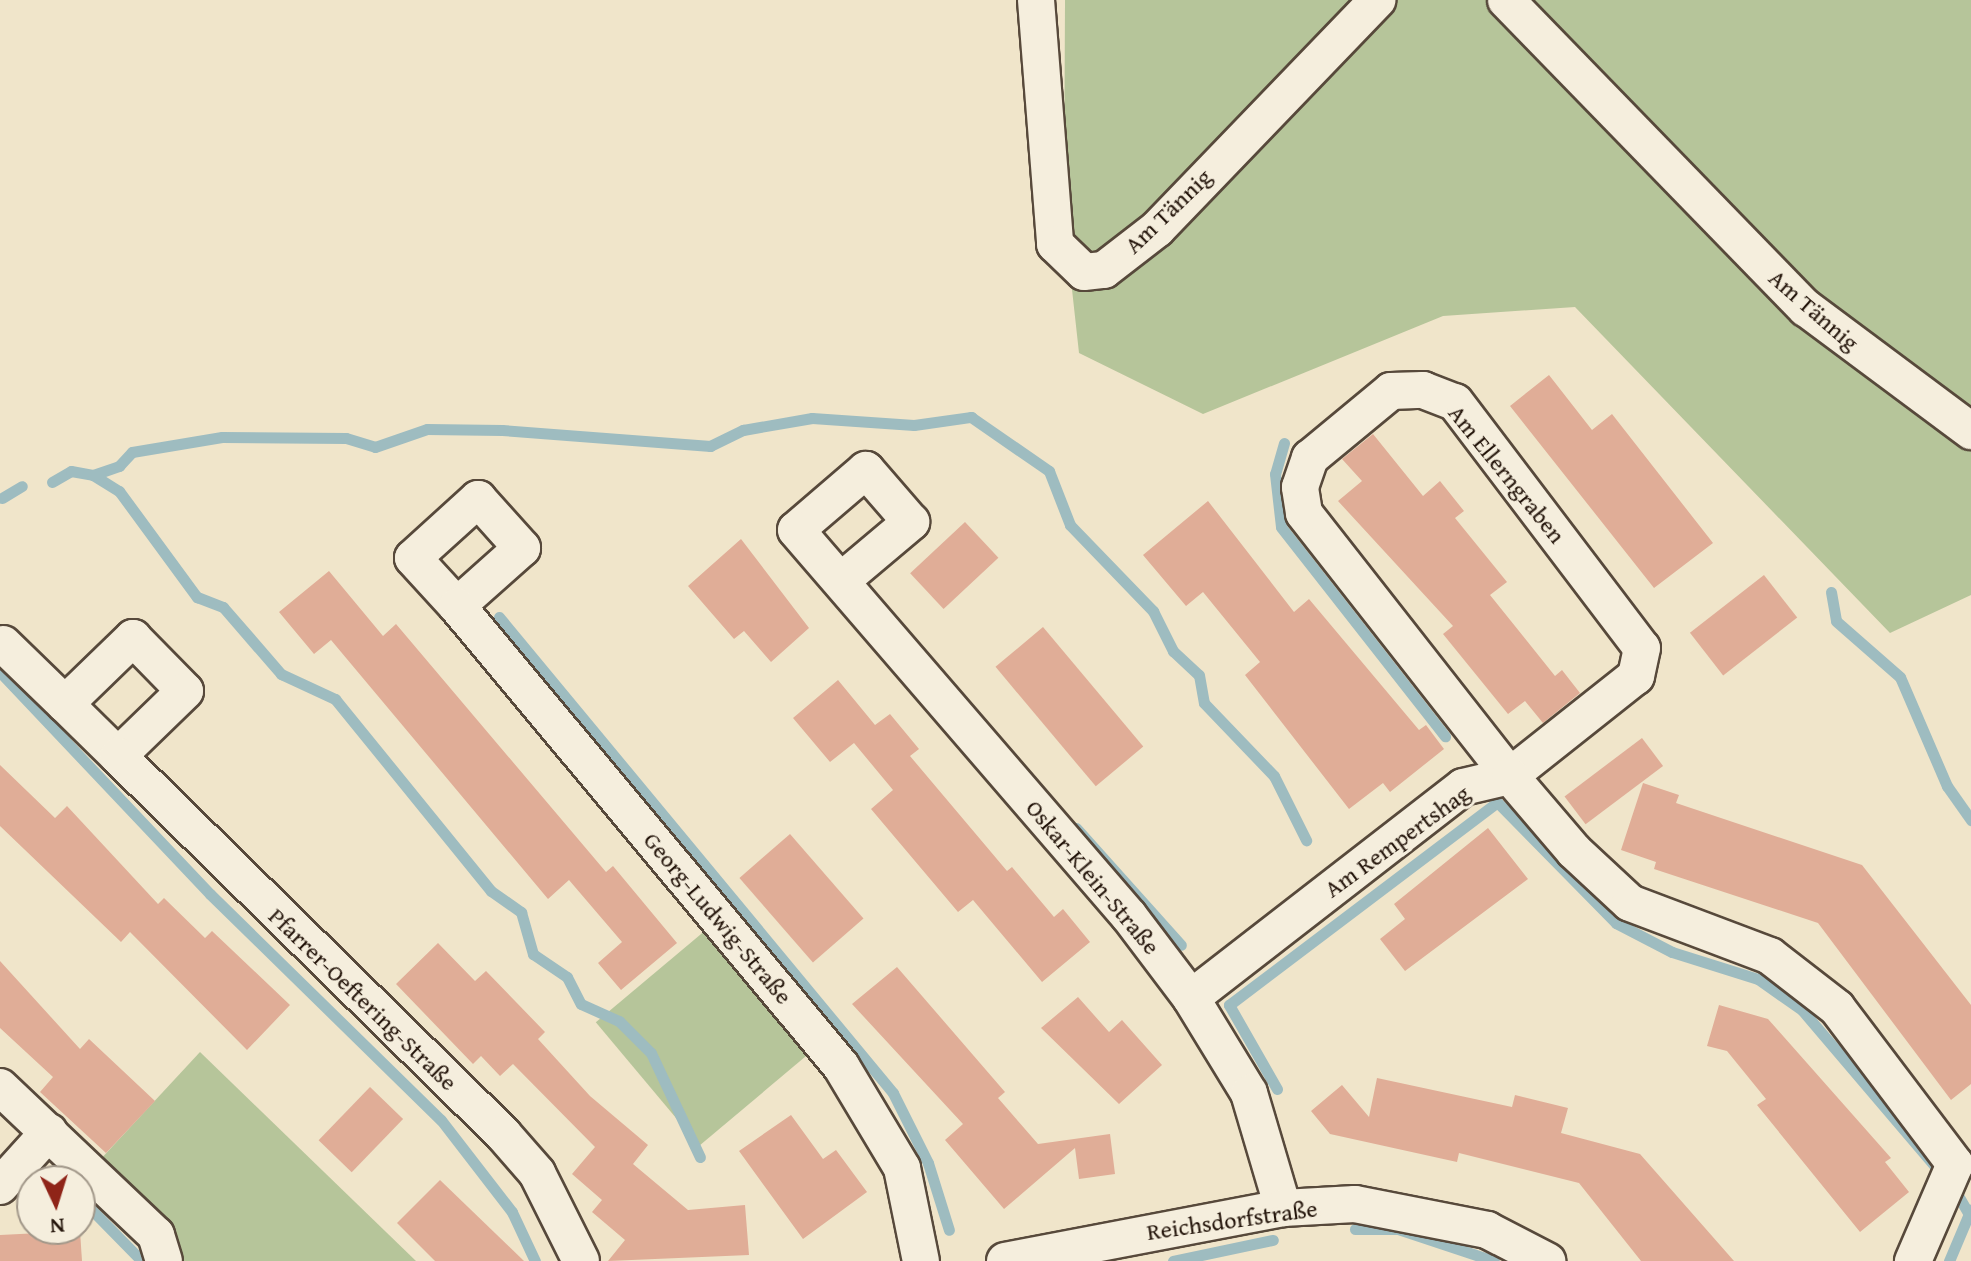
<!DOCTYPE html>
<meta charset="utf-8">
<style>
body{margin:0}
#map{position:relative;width:1971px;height:1261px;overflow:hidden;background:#f0e5ca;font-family:"Gentium Book Plus",serif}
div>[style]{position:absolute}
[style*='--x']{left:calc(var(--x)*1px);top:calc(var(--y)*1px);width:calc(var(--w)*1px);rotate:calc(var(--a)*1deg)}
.green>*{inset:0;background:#b6c59a;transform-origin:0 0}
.stream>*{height:11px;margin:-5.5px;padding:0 5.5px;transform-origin:5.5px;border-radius:5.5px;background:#9ebcc0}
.building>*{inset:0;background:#e0ad97;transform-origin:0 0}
.roads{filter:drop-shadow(2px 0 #57493b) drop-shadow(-2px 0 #57493b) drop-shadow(0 2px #57493b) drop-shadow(0 -2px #57493b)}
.minor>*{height:36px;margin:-18px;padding:0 18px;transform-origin:18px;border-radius:18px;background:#f5eedd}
span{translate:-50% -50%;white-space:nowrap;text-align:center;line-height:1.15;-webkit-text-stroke:6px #f5eedd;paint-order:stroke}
.street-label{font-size:24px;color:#24150b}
.north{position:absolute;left:16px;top:1165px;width:80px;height:80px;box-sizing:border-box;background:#f5eedd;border:2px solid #a19789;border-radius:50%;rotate:176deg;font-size:22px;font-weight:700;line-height:32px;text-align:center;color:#24150b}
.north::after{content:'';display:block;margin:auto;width:28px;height:36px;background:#8f2418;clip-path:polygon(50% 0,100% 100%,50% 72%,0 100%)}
</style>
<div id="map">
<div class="green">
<div style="clip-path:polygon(1065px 0,1971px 0,1971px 595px,1890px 633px,1575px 307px,1443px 316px,1203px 414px,1079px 353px,1064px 217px)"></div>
<div style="left:713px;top:924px;width:161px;height:153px;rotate:50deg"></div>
<div style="clip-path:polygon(200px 1052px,416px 1261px,179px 1261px,98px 1162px)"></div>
</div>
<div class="stream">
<div style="--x:1284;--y:443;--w:32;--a:106"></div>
<div style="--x:1275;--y:474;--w:53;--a:83.5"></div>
<div style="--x:1281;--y:527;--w:266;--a:51.9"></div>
<div style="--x:93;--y:475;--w:31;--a:32"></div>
<div style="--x:119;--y:491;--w:132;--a:53.7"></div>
<div style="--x:197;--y:597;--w:28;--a:21"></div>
<div style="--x:223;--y:607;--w:89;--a:49.1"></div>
<div style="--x:281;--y:674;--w:60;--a:24.8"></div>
<div style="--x:335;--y:699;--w:247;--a:50.9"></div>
<div style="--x:491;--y:891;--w:37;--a:35"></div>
<div style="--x:521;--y:912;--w:44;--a:74.1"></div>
<div style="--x:533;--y:954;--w:41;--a:34.1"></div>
<div style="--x:567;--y:977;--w:30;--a:63"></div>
<div style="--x:581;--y:1004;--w:42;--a:24.1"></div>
<div style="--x:619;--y:1021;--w:45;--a:45"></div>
<div style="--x:651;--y:1053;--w:115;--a:64.8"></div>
<div style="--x:52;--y:482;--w:22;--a:-30"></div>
<div style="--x:71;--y:471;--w:22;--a:10"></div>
<div style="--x:93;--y:475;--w:28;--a:-19"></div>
<div style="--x:119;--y:466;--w:19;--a:-47"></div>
<div style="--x:132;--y:452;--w:91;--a:-9.5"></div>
<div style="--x:222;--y:437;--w:124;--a:0.5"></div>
<div style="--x:346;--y:438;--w:30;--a:17"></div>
<div style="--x:375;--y:447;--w:55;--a:-19.1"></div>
<div style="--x:427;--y:429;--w:75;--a:0.8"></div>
<div style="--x:502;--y:430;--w:209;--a:4.4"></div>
<div style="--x:710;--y:446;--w:37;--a:-26"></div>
<div style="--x:743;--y:430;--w:70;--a:-9.9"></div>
<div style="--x:812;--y:418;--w:102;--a:3.9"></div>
<div style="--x:914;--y:425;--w:58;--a:-8"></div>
<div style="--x:971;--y:417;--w:95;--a:34.7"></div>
<div style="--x:1049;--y:471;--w:58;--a:68.7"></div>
<div style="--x:1070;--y:525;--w:120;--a:46"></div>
<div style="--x:1153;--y:611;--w:45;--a:63.4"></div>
<div style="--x:1173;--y:651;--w:35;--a:43"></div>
<div style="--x:1199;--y:675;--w:28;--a:80"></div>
<div style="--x:1204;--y:703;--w:101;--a:46.2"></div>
<div style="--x:1274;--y:776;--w:72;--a:63.4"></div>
<div style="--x:2;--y:498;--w:23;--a:-31"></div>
<div style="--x:1831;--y:592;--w:29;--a:80"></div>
<div style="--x:1836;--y:621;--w:85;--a:41.2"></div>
<div style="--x:1900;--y:677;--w:119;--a:66.7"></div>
<div style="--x:1947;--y:786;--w:42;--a:54.8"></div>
<div style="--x:499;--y:617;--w:618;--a:50.38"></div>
<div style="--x:893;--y:1093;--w:78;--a:63.4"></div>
<div style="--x:928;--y:1163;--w:70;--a:72.6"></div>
<div style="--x:0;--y:672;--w:306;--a:46.6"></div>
<div style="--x:210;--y:894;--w:323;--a:44.4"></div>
<div style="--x:441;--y:1120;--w:116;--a:52.3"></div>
<div style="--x:512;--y:1212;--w:54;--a:64.9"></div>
<div style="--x:1076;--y:828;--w:157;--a:48.1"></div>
<div style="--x:1277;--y:1089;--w:97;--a:-119.7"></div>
<div style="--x:1229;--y:1005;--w:336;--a:-37.1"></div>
<div style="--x:1497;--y:802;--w:170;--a:45.5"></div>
<div style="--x:1616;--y:923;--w:63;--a:27.4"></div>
<div style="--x:1672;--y:952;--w:90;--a:17.4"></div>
<div style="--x:1758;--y:979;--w:54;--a:35.2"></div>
<div style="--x:1802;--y:1010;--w:210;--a:49.6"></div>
<div style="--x:52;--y:1173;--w:12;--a:42"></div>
<div style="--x:1952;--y:1185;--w:32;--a:60"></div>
<div style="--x:80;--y:1198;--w:88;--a:45.5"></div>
<div style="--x:1355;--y:1229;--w:43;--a:0"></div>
<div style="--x:1398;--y:1229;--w:101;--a:18.4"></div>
<div style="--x:1173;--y:1261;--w:102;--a:-11.9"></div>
<div style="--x:1949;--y:1261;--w:56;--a:-67.1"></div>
</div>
<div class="building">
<div style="clip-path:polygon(1549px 375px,1592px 430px,1612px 414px,1713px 543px,1654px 588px,1510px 406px)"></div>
<div style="clip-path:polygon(1373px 434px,1423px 496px,1440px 481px,1464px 511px,1455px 518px,1507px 582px,1490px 595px,1555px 676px,1562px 670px,1580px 693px,1543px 723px,1525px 701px,1508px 714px,1443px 634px,1453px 626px,1338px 501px,1362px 481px,1342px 459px)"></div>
<div style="clip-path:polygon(1208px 501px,1294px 612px,1309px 599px,1419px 730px,1426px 725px,1444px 749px,1390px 792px,1383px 783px,1349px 809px,1245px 675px,1260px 662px,1203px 592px,1186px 606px,1143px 555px)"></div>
<div style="left:965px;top:522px;width:49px;height:75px;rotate:47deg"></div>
<div style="clip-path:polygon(741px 539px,809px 628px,771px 662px,744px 631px,734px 639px,688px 586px)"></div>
<div style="clip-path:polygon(329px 571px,383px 636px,396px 624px,606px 872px,613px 866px,677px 943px,621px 990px,598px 963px,622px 942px,569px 880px,548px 899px,331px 640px,314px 654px,279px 612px)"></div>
<div style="left:1764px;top:575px;width:54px;height:94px;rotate:52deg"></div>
<div style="left:1043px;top:627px;width:156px;height:62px;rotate:50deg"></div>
<div style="clip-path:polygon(838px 680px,875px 725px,890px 714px,919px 749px,910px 756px,1007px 871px,1012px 867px,1054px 917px,1063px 909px,1090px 942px,1042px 982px,973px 900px,958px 912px,871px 809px,893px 790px,854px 743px,830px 762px,793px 718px)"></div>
<div style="left:1642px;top:738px;width:35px;height:97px;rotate:53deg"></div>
<div style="clip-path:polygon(0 765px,55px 818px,67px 806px,158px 904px,164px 898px,205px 938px,212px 931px,290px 1005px,247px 1050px,130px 932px,121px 942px,0 826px)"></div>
<div style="clip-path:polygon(1643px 783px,1679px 795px,1676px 803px,1862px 865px,1971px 1005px,1971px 1084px,1951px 1100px,1818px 923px,1654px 869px,1656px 862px,1621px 850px)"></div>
<div style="clip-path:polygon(1488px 828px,1528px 879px,1405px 971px,1380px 939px,1405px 919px,1394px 904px)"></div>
<div style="left:790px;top:834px;width:112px;height:67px;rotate:49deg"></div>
<div style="clip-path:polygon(438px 943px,475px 981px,486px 971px,545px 1032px,538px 1039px,590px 1096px,648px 1145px,633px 1164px,688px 1210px,745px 1205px,749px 1255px,608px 1261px,625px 1240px,592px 1212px,602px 1200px,572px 1174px,595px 1147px,513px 1064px,500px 1076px,481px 1056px,473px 1064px,396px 984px)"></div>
<div style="clip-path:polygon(0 961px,80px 1049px,89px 1039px,155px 1101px,106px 1153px,40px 1092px,53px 1077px,0 1028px)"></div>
<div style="clip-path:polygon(897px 967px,1005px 1092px,998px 1098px,1038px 1144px,1110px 1134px,1115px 1174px,1079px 1179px,1075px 1148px,1004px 1209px,945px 1140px,963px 1124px,852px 1004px)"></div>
<div style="clip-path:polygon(1078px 997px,1109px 1032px,1122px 1020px,1162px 1065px,1119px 1104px,1041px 1028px)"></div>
<div style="clip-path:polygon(1719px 1005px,1768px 1019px,1891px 1158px,1885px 1162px,1909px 1192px,1860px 1232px,1757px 1105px,1766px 1099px,1727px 1051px,1707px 1046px)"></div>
<div style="clip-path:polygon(1377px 1078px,1512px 1107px,1515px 1095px,1568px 1108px,1561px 1133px,1640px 1154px,1734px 1261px,1641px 1261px,1579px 1183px,1459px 1153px,1457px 1162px,1330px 1134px,1311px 1111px,1342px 1085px,1369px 1117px)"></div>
<div style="left:370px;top:1087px;width:46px;height:74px;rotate:44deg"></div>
<div style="clip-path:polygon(791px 1115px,823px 1159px,836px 1150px,867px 1192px,803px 1239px,739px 1151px)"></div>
<div style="clip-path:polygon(440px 1180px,524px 1261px,435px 1261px,397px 1223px)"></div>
<div style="clip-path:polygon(80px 1231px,82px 1261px,0 1261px,0 1235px)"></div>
</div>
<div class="roads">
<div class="minor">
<div style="--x:1036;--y:0;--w:245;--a:85.5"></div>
<div style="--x:1055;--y:244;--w:40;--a:44"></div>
<div style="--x:1084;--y:272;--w:20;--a:-6"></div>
<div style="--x:1104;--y:270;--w:67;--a:-37.7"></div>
<div style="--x:1157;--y:229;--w:318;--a:-46.1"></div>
<div style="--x:1506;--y:0;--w:430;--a:45.8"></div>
<div style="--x:1806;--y:308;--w:206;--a:36.7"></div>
<div style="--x:1423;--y:390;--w:34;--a:21"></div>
<div style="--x:1455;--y:402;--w:309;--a:52.8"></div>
<div style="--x:1642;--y:648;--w:29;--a:102"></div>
<div style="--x:1636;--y:676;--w:161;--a:141.6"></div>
<div style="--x:1510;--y:776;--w:334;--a:-128.1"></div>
<div style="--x:1304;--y:513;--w:26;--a:-99"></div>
<div style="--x:1300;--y:487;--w:31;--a:-71"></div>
<div style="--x:1310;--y:458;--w:105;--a:-39.6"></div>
<div style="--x:1391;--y:391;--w:32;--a:-2"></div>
<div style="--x:478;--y:499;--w:66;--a:48.1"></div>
<div style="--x:522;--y:548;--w:87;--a:138.3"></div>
<div style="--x:457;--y:606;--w:65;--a:-132.5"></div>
<div style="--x:413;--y:558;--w:88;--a:-42.2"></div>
<div style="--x:841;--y:581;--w:92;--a:-40.1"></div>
<div style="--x:911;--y:522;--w:69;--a:-130.9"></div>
<div style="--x:866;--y:470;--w:92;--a:139.4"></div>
<div style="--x:796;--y:530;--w:510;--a:49.22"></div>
<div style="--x:1129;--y:916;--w:103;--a:52.9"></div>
<div style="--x:1191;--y:998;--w:111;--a:58.6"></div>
<div style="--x:1249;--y:1093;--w:120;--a:73.5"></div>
<div style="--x:457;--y:606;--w:599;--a:50.15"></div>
<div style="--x:841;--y:1066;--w:119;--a:59.1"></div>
<div style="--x:902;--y:1168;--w:95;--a:78.5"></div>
<div style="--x:133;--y:638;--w:74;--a:45.5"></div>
<div style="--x:185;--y:691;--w:93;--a:135.9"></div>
<div style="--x:118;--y:756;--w:74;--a:-135.5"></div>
<div style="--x:65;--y:704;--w:95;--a:-44.1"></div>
<div style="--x:3;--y:644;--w:86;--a:44.1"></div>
<div style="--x:118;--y:756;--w:540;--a:44.47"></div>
<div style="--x:503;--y:1134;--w:52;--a:48.9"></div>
<div style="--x:537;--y:1173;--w:98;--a:63.4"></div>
<div style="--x:1191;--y:998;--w:344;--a:-37.8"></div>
<div style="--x:1463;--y:787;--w:48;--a:-13.2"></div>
<div style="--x:1510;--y:776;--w:99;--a:49.5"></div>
<div style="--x:1574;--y:851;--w:76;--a:42.9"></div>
<div style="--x:1630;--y:903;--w:150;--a:20.7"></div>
<div style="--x:1770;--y:956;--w:85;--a:37.8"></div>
<div style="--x:1837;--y:1008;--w:196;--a:52.9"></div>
<div style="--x:1955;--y:1164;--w:106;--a:113.4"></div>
<div style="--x:0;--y:1087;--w:215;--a:43.5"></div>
<div style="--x:156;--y:1235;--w:27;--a:73"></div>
<div style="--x:0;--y:1186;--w:73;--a:-47.8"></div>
<div style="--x:1005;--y:1261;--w:283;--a:-10.8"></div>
<div style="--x:1283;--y:1208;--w:72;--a:-3.2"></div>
<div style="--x:1355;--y:1204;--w:135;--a:11.1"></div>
<div style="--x:1487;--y:1230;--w:68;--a:27.3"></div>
</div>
</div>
<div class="street-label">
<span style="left:1168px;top:211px;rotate:-44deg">Am Tännig</span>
<span style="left:1814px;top:310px;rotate:41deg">Am Tännig</span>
<span style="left:1507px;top:474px;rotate:51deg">Am Ellerngraben</span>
<span style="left:1397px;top:841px;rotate:-36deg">Am Rempertshag</span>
<span style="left:1093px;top:877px;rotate:50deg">Oskar-Klein-Straße</span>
<span style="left:718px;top:918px;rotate:50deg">Georg-Ludwig-Straße</span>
<span style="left:363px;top:999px;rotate:44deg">Pfarrer-Oeftering-Straße</span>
<span style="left:1232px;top:1220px;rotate:-8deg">Reichsdorfstraße</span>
</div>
<div class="north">N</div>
</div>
